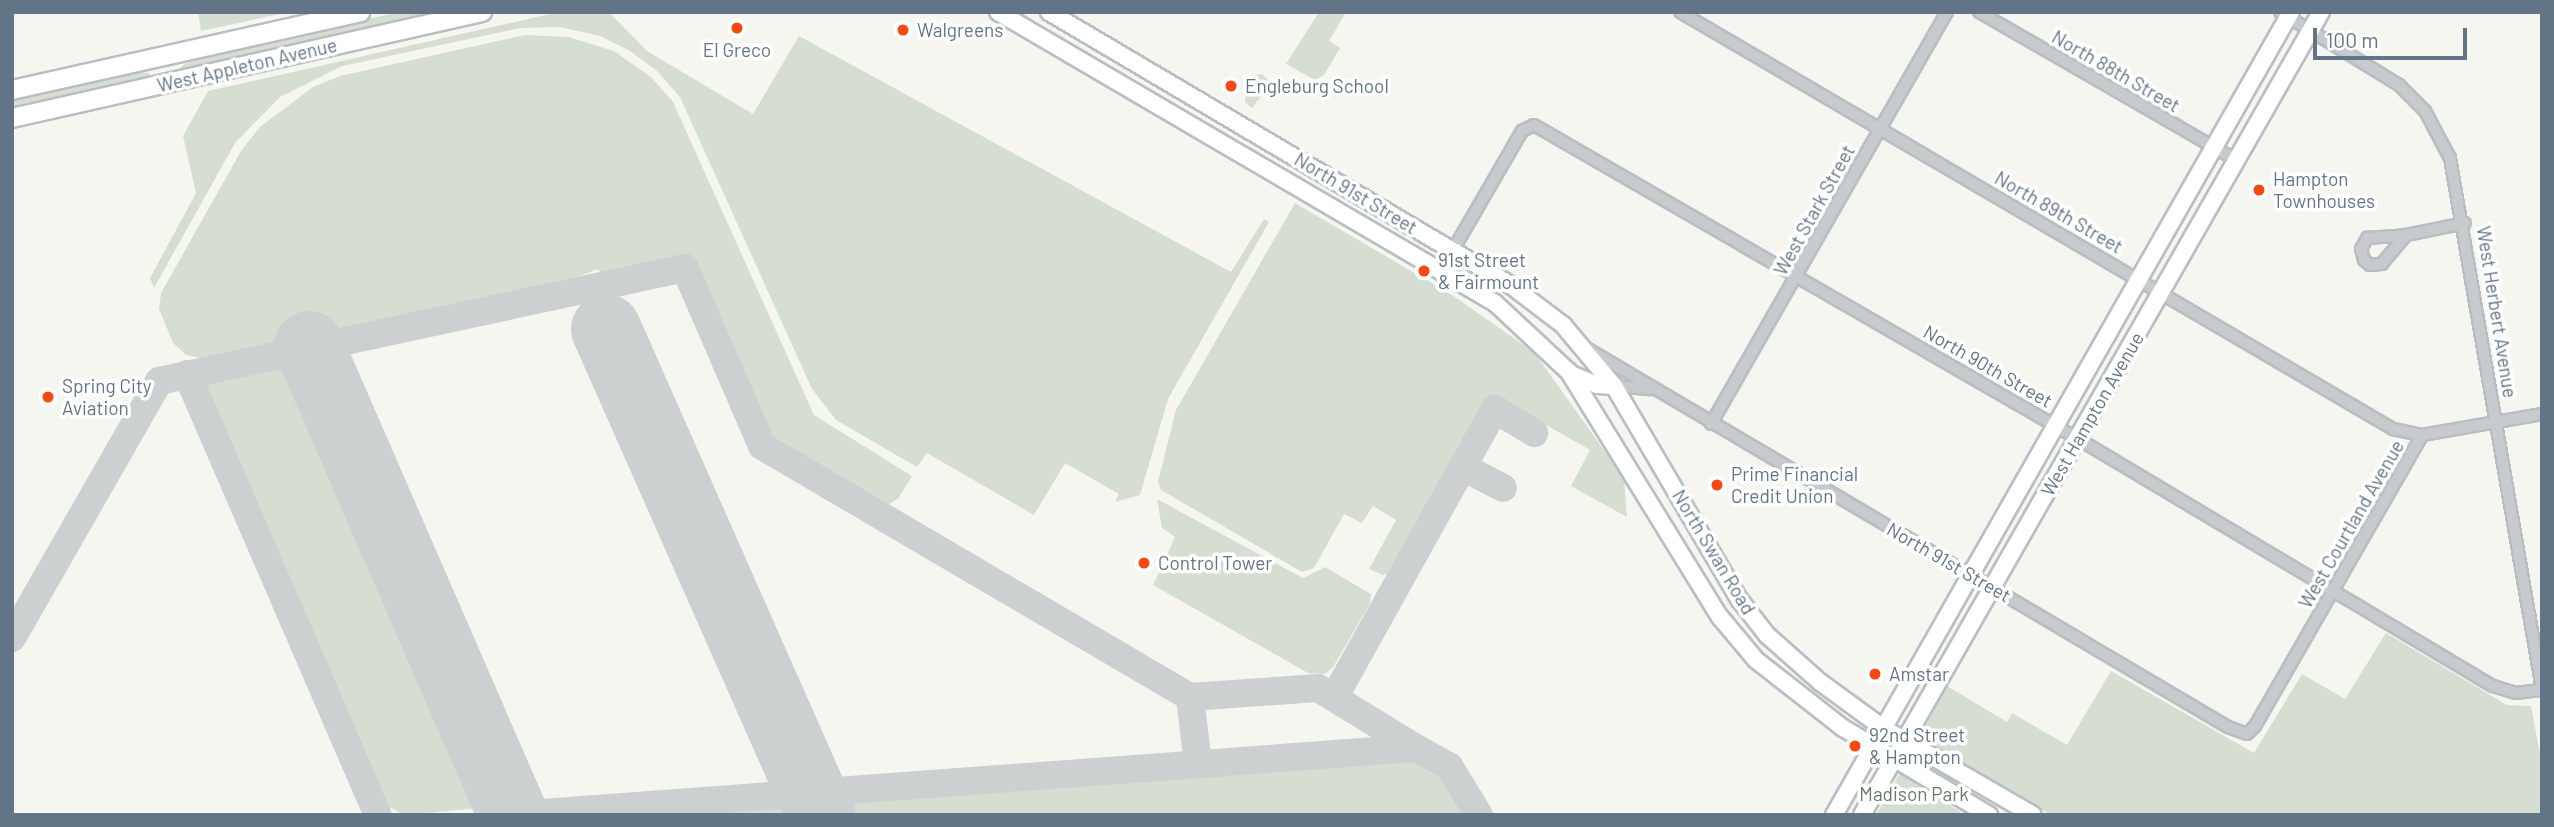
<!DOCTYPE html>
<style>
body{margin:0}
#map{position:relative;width:2554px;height:827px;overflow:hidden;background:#f6f6f1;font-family:Barlow,sans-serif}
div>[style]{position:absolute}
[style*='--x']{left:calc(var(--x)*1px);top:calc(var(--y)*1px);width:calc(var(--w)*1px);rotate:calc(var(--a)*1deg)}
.green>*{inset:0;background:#d6ded2}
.taxiway>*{height:28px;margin:-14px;padding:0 14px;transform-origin:14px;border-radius:14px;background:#cdd0d1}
.runway>*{height:70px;margin:-35px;padding:0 35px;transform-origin:35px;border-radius:35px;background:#cdd0d1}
.roads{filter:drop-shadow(2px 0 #b9bec3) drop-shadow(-2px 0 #b9bec3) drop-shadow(0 2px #b9bec3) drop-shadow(0 -2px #b9bec3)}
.street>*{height:10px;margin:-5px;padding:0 5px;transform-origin:5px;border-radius:5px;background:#c8cbce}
.secondary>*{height:16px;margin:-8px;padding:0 8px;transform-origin:8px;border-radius:8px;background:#fff}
.primary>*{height:18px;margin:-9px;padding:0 9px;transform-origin:9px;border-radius:9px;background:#fff}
.dots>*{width:19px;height:19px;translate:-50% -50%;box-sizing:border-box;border:4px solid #fff;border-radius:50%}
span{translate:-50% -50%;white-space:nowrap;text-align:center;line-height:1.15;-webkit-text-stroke:7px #fff;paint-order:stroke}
.poi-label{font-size:19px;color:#617586}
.left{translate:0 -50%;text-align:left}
.street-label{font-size:19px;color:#617586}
.park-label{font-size:19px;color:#667c61}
.frame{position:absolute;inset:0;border:14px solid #617586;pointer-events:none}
.scale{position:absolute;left:2313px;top:28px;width:154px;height:32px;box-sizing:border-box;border:4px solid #617586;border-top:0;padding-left:9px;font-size:21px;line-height:24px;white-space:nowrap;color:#617586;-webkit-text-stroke:5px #fff;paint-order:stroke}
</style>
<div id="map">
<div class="green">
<div style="clip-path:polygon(198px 12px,289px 12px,201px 31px)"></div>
<div style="clip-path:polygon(399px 12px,445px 13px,176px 72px,184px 64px,244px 47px)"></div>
<div style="clip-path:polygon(559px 12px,609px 12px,647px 51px,753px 114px,799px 36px,1231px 272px,1264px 219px,1269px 222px,1168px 399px,1140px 495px,1115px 502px,1119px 494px,1065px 463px,1034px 515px,927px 453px,917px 467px,836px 420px,812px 389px,680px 97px,657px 71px,630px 51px,600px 36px,560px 27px,520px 28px,342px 66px,280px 97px,235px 143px,154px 288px,150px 278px,196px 193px,183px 136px,208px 91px)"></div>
<div style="clip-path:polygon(1319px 12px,1345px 14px,1329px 41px,1340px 48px,1324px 75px,1315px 80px,1286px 64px)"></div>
<div style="clip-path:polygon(525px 35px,568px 37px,614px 51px,651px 77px,673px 102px,814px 415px,912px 476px,898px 499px,889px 504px,870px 500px,772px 439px,687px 256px,601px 274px,598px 269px,556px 285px,319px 333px,316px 327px,285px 341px,200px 358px,186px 355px,173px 343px,159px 309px,161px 293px,241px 151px,260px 127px,313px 87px,340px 76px)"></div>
<div style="clip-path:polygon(132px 72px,149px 73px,150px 78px,12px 108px,12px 98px)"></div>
<div style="clip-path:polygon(1262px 74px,1271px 83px,1252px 108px,1245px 102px,1246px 84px,1252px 75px)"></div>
<div style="clip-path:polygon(1295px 203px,1452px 295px,1534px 352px,1624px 478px,1627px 517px,1571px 486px,1590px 450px,1493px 395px,1388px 573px,1383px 575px,1369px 569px,1396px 520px,1373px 506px,1362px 523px,1344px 514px,1314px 568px,1302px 572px,1161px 490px,1158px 482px,1176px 410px)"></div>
<div style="clip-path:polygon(281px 360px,293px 363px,301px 373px,483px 788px,485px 797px,479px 808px,405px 815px,385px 805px,226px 450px,201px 393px,204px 381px,218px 373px)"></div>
<div style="clip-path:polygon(1157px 499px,1303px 578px,1325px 567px,1371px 594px,1370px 604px,1333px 667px,1325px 674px,1308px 673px,1153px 585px,1175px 537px,1162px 528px)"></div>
<div style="clip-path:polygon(2386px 633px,2507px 705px,2531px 706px,2542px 765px,2542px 815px,2051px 815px,1919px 738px,1947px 686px,2007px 722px,2012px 713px,2067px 745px,2111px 671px,2254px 753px,2302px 674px,2345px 699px)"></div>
<div style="clip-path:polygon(1400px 757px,1436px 769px,1467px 815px,842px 815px,850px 801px,866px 798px)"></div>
<div style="clip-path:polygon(1905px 764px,1957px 795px,1951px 806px,1965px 815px,1876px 815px)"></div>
<div style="clip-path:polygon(774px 805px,799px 815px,656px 815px)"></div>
</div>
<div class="taxiway">
<div style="--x:187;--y:374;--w:481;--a:66.6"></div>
<div style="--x:1463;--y:467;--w:45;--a:27.7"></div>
<div style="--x:12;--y:638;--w:296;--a:-60.2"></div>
<div style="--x:159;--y:381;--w:538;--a:-12.12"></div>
<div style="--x:685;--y:268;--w:194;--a:66.6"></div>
<div style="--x:762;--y:446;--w:496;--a:30.4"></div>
<div style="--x:1190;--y:697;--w:128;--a:-4"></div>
<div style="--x:1318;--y:688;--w:115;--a:31.5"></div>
<div style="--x:1190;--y:697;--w:67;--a:83.2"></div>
<div style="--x:1334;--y:698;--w:331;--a:-60.9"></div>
<div style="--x:1495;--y:409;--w:46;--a:31.6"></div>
<div style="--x:811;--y:792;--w:25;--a:67"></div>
<div style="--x:514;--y:815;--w:904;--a:-4.25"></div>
<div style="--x:1416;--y:748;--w:38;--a:29"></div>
<div style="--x:1449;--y:766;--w:57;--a:58.5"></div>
</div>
<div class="runway">
<div style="--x:606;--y:329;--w:531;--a:66.14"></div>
<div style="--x:309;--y:346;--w:511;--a:66.49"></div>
</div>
<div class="roads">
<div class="street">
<div style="--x:1680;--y:12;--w:826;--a:30.32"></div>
<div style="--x:2393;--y:429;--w:30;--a:12"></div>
<div style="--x:2422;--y:435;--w:122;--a:-9.9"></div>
<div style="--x:1979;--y:12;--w:297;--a:29.9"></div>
<div style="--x:2280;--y:12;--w:140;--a:31.5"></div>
<div style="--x:2399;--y:85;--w:37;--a:45"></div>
<div style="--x:2425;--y:111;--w:53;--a:62"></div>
<div style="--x:2450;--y:158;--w:539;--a:80.17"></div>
<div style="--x:2406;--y:235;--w:38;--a:130"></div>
<div style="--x:2382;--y:264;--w:12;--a:175"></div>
<div style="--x:2370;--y:265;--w:8;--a:-140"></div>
<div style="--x:2364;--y:260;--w:11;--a:-105"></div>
<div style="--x:2361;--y:249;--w:13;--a:-61"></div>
<div style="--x:2367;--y:238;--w:39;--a:-4"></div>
<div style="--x:2406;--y:235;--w:60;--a:-11.5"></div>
<div style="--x:1442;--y:269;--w:160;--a:-59.9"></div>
<div style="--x:1522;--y:131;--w:13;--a:-27"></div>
<div style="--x:1534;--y:125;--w:636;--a:29.99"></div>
<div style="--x:2085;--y:443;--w:475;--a:30.8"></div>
<div style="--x:2493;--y:686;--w:24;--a:17"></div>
<div style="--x:2516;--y:693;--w:26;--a:-7"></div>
<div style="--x:1588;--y:349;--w:743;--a:30.57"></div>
<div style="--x:2228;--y:727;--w:20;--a:20"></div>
<div style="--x:2247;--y:734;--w:11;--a:-45"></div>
<div style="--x:2255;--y:726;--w:336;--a:-60.1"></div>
<div style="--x:1614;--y:386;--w:37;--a:5"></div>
<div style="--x:1711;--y:424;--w:475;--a:-60.2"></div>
</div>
<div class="secondary">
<div style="--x:998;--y:12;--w:576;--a:30.35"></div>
<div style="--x:1495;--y:303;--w:101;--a:43"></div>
<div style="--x:1569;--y:372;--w:288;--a:58.4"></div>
<div style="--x:1720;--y:617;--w:56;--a:50.1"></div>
<div style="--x:1756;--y:660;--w:110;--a:38"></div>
<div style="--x:1843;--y:728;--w:170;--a:30.8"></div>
<div style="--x:1049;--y:12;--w:534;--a:30.6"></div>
<div style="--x:1509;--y:284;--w:68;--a:37.2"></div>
<div style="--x:1563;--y:325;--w:80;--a:50.1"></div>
<div style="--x:1614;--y:386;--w:247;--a:59.6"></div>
<div style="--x:1739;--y:599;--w:46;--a:52.1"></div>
<div style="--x:1767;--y:635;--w:71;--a:41.6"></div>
<div style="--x:1820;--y:682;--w:78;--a:36.1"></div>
<div style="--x:1883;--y:728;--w:173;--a:30.1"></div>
<div style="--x:1571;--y:374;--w:28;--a:23"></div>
<div style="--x:1597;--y:385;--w:17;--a:3"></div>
<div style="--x:1834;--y:815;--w:924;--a:-60.36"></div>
<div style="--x:1862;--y:815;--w:925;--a:-60.25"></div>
</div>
<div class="primary">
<div style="--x:12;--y:90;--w:357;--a:-12.6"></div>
<div style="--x:12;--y:118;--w:482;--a:-12.7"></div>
</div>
</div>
<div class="dots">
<div style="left:737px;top:28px;background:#f64811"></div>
<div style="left:903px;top:30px;background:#f64811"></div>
<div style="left:1231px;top:86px;background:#f64811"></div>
<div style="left:2259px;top:190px;background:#f64811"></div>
<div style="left:1424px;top:271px;background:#f64811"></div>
<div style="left:48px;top:397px;background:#f64811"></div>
<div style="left:1717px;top:485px;background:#f64811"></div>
<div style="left:1144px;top:563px;background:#f64811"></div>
<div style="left:1875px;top:674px;background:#f64811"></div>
<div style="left:1855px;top:746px;background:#f64811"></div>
</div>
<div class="poi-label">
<span class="left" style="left:917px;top:30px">Walgreens</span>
<span style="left:737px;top:50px">El Greco</span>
<span class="left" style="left:1245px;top:86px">Engleburg School</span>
<span class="left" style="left:2273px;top:190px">Hampton<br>Townhouses</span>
<span class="left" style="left:1438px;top:271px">91st Street<br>&amp; Fairmount</span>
<span class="left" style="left:62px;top:397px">Spring City<br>Aviation</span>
<span class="left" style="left:1731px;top:485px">Prime Financial<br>Credit Union</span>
<span class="left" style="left:1158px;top:563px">Control Tower</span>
<span class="left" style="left:1889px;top:674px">Amstar</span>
<span class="left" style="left:1869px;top:746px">92nd Street<br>&amp; Hampton</span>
</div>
<div class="street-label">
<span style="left:247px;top:65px;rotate:-13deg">West Appleton Avenue</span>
<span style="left:2116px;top:71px;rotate:30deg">North 88th Street</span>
<span style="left:1356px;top:193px;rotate:31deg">North 91st Street</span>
<span style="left:1814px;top:210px;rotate:-61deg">West Stark Street</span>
<span style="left:2059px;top:212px;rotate:30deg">North 89th Street</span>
<span style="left:2497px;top:312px;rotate:81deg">West Herbert Avenue</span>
<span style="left:1988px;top:366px;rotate:30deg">North 90th Street</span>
<span style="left:2092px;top:414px;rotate:-60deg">West Hampton Avenue</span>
<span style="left:2351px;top:524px;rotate:-60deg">West Courtland Avenue</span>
<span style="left:1714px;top:552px;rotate:59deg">North Swan Road</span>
<span style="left:1949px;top:562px;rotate:30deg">North 91st Street</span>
</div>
<div class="park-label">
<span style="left:1914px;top:794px">Madison Park</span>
</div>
<div class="frame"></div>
<div class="scale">100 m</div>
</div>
